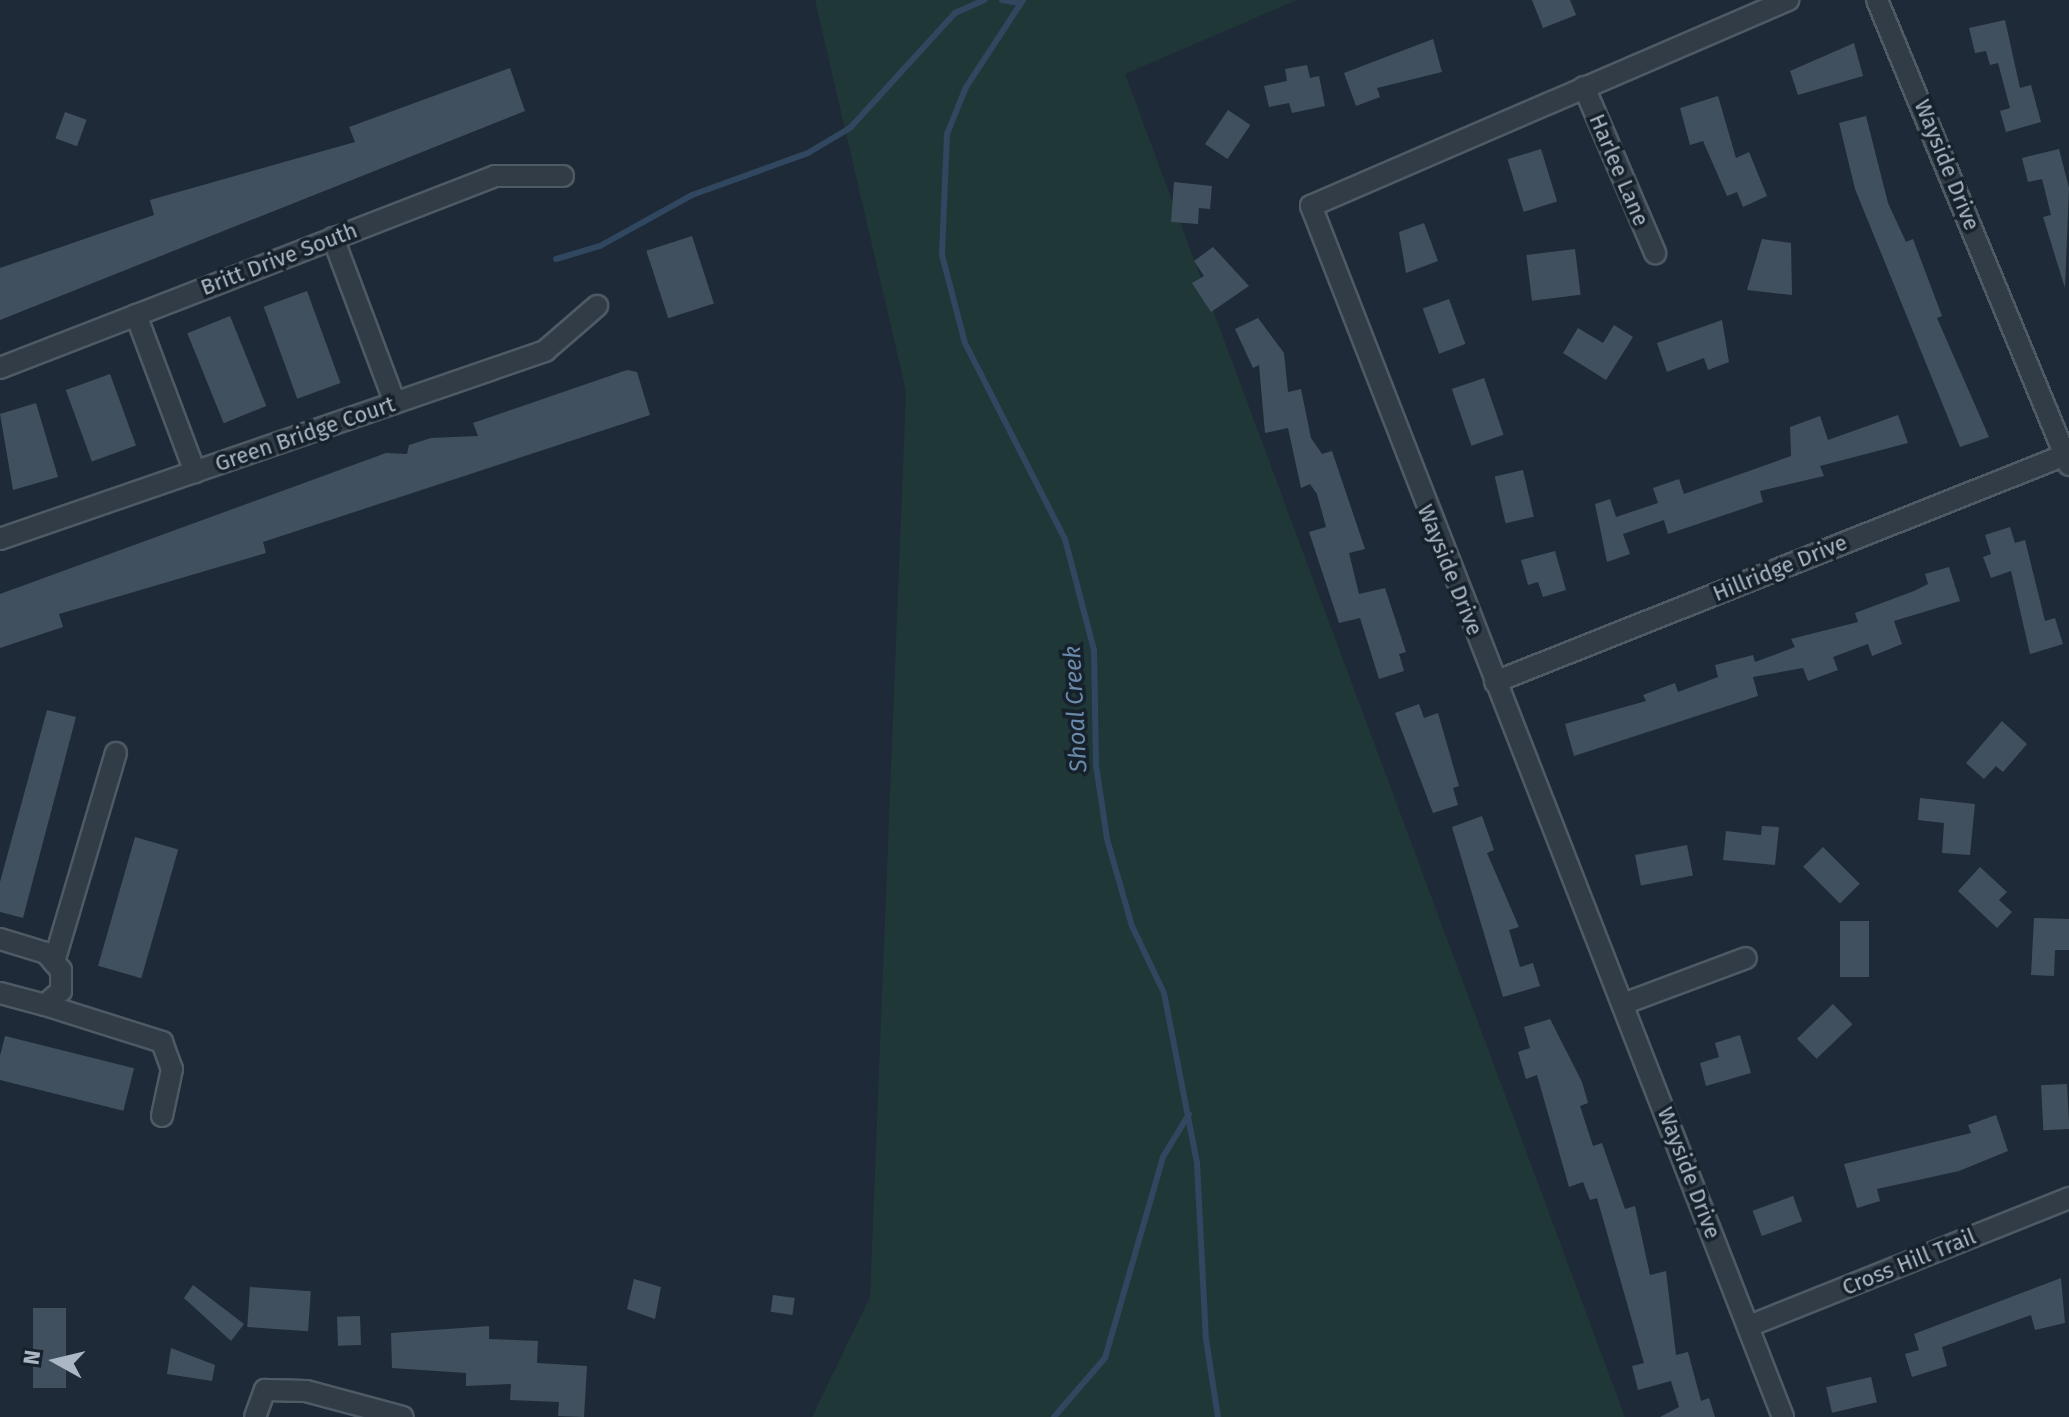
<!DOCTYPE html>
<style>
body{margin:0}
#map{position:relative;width:2069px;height:1417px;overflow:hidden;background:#1e2a37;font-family:"Fira Sans",sans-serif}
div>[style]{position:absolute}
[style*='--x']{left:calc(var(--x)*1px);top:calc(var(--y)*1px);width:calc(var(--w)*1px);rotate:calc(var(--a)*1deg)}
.green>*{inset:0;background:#203738}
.stream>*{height:6px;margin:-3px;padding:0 3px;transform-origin:3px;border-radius:3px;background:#30475f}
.building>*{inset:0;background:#41505f;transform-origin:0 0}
.roads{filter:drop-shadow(2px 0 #4f5a65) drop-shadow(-2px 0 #4f5a65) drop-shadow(0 2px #4f5a65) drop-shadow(0 -2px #4f5a65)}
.minor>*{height:20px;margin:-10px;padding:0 10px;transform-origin:10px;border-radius:10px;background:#323c47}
span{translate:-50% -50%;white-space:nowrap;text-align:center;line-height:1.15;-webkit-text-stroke:7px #17212b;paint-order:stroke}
.street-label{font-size:22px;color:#abb7c4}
.water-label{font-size:24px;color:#6a8aaa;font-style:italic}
.north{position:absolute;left:16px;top:1321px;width:80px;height:80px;-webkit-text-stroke:6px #17212b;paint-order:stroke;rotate:278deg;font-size:22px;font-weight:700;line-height:32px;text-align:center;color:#abb7c4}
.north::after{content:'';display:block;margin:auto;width:28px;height:36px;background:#abb7c4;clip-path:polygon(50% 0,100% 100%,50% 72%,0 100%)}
</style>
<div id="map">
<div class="green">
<div style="clip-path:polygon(815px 0,1297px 0,1125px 74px,1625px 1417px,812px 1417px,870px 1297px,906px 391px)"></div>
</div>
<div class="stream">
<div style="--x:1002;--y:0;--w:17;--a:10"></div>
<div style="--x:1023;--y:0;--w:104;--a:123.2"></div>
<div style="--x:966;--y:87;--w:51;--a:112"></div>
<div style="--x:947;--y:134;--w:121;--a:92.4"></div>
<div style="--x:942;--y:255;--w:91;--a:75.4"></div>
<div style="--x:965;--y:343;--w:220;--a:63"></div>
<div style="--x:1065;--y:539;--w:115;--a:75.4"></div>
<div style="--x:1094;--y:650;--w:115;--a:89"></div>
<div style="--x:1096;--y:765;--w:75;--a:81.5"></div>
<div style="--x:1107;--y:839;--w:91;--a:74"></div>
<div style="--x:1132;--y:926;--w:74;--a:64.5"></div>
<div style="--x:1164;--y:993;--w:173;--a:79"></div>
<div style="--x:1197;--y:1163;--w:176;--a:87.1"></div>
<div style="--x:1206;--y:1339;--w:79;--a:81.3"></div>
<div style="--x:556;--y:259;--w:46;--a:-16.5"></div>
<div style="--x:600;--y:246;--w:105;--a:-29"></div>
<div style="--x:692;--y:195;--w:123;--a:-19.9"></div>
<div style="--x:808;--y:153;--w:49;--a:-30.8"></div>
<div style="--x:850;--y:128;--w:156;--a:-47.6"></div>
<div style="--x:955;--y:13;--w:32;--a:-24"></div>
<div style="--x:1054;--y:1417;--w:78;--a:-49.2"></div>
<div style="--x:1105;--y:1358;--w:209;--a:-73.9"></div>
<div style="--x:1163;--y:1157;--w:50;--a:-58.8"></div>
</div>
<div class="building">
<div style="clip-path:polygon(1532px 0,1570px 0,1576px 15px,1543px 28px)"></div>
<div style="clip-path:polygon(2005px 20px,2020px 88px,2031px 85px,2041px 122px,2006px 132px,2000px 111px,2010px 108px,1998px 63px,1990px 65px,1986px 51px,1975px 53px,1969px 28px)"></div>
<div style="clip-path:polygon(1433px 39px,1442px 72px,1377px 88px,1380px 97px,1356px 106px,1344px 73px)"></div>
<div style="clip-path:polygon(1854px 43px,1863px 76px,1798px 95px,1790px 71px)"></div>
<div style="clip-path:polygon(1307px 65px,1310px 78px,1319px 76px,1325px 106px,1292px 113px,1289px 103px,1269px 107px,1264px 86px,1287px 81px,1285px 69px)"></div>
<div style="clip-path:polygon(510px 68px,525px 111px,0 320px,0 268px,154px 215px,150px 200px,355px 142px,349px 127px)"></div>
<div style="clip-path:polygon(1718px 96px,1736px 158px,1749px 152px,1767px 196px,1743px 207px,1737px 192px,1727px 196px,1703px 141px,1690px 145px,1680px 108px)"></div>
<div style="left:1228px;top:110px;width:27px;height:41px;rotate:34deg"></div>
<div style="left:65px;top:112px;width:23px;height:28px;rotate:20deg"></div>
<div style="clip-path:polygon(1866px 116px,1888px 203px,1906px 242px,1913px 239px,1942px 316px,1937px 318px,1989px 437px,1960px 447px,1855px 189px,1839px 123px)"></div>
<div style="left:1541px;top:149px;width:55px;height:35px;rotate:73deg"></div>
<div style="clip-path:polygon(2059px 149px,2069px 188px,2065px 288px,2043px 217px,2051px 215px,2042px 179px,2028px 182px,2022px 158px)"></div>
<div style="clip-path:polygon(1174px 182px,1212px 186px,1210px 209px,1199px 208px,1198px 224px,1171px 222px)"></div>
<div style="clip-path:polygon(1424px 223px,1438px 261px,1406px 273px,1399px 232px)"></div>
<div style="left:692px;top:236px;width:71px;height:48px;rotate:72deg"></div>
<div style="clip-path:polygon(1762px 239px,1791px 243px,1792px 295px,1747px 290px)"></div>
<div style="clip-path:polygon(1213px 247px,1249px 286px,1211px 312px,1192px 283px,1204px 276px,1194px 261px)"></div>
<div style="left:1575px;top:249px;width:46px;height:49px;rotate:83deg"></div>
<div style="left:307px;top:291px;width:98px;height:46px;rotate:70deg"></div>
<div style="left:1449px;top:299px;width:48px;height:28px;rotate:70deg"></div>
<div style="left:230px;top:316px;width:97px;height:46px;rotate:68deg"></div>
<div style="clip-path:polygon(1258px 318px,1284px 353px,1288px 392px,1301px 389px,1311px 438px,1322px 454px,1332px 451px,1365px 549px,1349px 553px,1359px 594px,1385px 588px,1406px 652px,1399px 654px,1404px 671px,1379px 679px,1360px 618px,1339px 623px,1309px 532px,1326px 527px,1317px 494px,1310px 484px,1301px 488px,1288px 428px,1265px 433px,1259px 365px,1253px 368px,1235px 329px)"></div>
<div style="clip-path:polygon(1722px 320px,1729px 362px,1708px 370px,1704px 358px,1667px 372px,1657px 343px)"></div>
<div style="clip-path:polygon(1614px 325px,1633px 337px,1606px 380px,1563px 353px,1578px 328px,1603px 343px)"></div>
<div style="clip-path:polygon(627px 370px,637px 372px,650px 415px,263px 542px,266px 553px,59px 614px,63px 627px,0 648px,0 594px,386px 453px,407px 454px,409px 445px,431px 438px,478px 436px,473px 423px)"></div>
<div style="left:110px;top:374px;width:76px;height:47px;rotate:70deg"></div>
<div style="left:1484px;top:378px;width:60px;height:34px;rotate:71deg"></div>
<div style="clip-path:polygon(36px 403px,58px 477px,13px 490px,0 414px)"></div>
<div style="clip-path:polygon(1898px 415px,1908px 443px,1820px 466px,1824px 476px,1760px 491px,1763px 502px,1668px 534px,1664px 520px,1623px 534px,1630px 554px,1607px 562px,1595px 504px,1610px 499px,1616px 517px,1658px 503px,1653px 488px,1679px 479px,1684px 494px,1791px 456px,1790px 427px,1820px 416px,1828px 440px)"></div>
<div style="left:1523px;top:470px;width:48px;height:29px;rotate:77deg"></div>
<div style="clip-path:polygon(2010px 527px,2015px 543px,2025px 540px,2045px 621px,2055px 618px,2063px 644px,2030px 654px,2011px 571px,1991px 578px,1983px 557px,1991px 554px,1985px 535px)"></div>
<div style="clip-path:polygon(1555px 551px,1566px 590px,1543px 597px,1538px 582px,1528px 585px,1521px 560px)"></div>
<div style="clip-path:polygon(1949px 567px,1960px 601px,1894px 621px,1902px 644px,1872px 656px,1868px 644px,1833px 657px,1838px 670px,1808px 681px,1803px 668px,1753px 677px,1758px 696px,1574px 756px,1565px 724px,1646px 701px,1643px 695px,1675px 683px,1678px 692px,1718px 677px,1715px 665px,1753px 655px,1755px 662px,1795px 647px,1791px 639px,1858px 622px,1855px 613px,1914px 591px,1928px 584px,1925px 574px)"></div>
<div style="clip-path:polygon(1419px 704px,1424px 718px,1438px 713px,1459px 786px,1453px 788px,1458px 805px,1433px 813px,1395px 713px)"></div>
<div style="clip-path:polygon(47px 710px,76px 717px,23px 918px,0 912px,0 882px)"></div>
<div style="clip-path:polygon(2002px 721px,2027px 744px,2003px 772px,1996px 766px,1984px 779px,1966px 763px)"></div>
<div style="clip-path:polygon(1920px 798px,1975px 804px,1970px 855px,1942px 853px,1944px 823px,1918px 820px)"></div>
<div style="clip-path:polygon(1482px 816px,1494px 850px,1487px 853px,1519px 927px,1509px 930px,1520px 967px,1533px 963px,1540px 986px,1503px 997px,1452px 827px)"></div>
<div style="clip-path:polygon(1762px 826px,1779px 827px,1775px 865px,1723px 860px,1726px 831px,1761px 835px)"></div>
<div style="left:135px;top:837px;width:45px;height:134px;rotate:16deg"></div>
<div style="left:1687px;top:845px;width:31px;height:53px;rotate:79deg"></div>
<div style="left:1823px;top:847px;width:52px;height:28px;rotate:45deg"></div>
<div style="clip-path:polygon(1980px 867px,2007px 892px,1999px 900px,2012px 912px,1997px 928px,1958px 891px)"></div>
<div style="clip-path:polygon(2034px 918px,2069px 919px,2069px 950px,2055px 950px,2054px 976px,2031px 975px)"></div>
<div style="left:1840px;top:921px;width:29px;height:56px"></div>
<div style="left:1833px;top:1004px;width:28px;height:50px;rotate:46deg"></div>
<div style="clip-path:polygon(1550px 1019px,1582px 1082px,1588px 1103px,1580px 1106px,1593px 1146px,1602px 1143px,1625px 1209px,1635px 1206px,1650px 1275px,1666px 1271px,1676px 1355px,1688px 1352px,1701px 1401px,1709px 1398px,1715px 1417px,1660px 1417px,1679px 1407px,1671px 1381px,1638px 1390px,1632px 1366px,1644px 1363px,1597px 1198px,1590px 1200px,1583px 1182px,1569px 1187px,1537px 1075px,1526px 1079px,1518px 1052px,1530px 1048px,1524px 1027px)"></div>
<div style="clip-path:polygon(1740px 1035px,1751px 1073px,1706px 1086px,1700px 1063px,1719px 1057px,1715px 1043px)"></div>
<div style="left:5px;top:1036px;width:133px;height:44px;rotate:14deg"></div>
<div style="left:2067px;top:1084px;width:45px;height:26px;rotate:87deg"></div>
<div style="clip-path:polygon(1996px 1115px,2008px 1151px,1959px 1171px,1877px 1189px,1880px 1201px,1857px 1208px,1844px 1164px,1971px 1133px,1968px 1125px)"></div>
<div style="left:1793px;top:1196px;width:27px;height:43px;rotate:70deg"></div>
<div style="clip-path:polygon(2061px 1278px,2065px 1323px,2035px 1330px,2031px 1315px,1942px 1347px,1947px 1366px,1912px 1377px,1905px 1354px,1919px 1350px,1914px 1334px)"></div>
<div style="clip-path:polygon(634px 1279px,661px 1287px,655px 1319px,627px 1309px)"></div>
<div style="clip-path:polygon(193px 1285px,244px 1324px,231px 1341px,184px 1298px)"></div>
<div style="left:250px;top:1287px;width:61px;height:40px;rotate:4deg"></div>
<div style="left:773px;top:1295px;width:22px;height:17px;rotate:8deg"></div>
<div style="left:33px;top:1308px;width:33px;height:80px"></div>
<div style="left:360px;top:1316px;width:29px;height:23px;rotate:88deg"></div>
<div style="clip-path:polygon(489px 1326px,489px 1339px,538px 1341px,537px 1363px,587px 1366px,584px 1417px,558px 1416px,559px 1402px,510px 1400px,511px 1384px,466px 1386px,466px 1373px,392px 1368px,391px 1333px)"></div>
<div style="clip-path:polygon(171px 1348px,215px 1365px,212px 1381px,167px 1374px)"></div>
<div style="left:1871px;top:1377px;width:26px;height:46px;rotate:77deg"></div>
</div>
<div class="roads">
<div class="minor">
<div style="--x:1877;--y:0;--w:503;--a:67.56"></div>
<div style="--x:1584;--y:87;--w:181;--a:66.8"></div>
<div style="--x:333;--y:238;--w:176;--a:69.4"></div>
<div style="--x:136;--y:315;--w:168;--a:69.4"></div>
<div style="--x:0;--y:368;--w:531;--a:-21.2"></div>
<div style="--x:495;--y:176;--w:68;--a:0"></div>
<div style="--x:0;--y:539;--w:577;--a:-19.03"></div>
<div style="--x:545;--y:351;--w:69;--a:-40.9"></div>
<div style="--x:1495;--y:682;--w:614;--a:-21.71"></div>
<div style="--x:0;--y:939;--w:48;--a:16.9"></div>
<div style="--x:46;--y:953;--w:23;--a:49"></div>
<div style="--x:61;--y:970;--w:21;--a:90"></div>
<div style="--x:61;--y:991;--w:21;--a:139"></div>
<div style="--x:45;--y:1005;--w:47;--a:-165.1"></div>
<div style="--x:54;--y:962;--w:218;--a:-73.5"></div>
<div style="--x:1623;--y:1004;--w:131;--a:-20.5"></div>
<div style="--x:45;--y:1005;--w:123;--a:17.5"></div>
<div style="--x:162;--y:1042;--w:29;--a:70"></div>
<div style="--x:172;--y:1069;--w:48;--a:102"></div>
<div style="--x:1749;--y:1326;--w:345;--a:-21.8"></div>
<div style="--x:255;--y:1417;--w:29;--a:-70"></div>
<div style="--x:265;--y:1390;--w:41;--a:1.4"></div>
<div style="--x:306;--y:1391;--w:100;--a:15"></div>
<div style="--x:1783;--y:1417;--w:1300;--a:-111.29"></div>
<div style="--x:1311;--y:206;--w:520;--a:-23.36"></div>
</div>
</div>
<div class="street-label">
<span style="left:1947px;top:165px;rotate:68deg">Wayside Drive</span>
<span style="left:1619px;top:170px;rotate:67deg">Harlee Lane</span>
<span style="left:279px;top:259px;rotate:-21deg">Britt Drive South</span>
<span style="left:305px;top:434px;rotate:-19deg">Green Bridge Court</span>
<span style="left:1780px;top:568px;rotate:-22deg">Hillridge Drive</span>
<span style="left:1450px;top:570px;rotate:68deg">Wayside Drive</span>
<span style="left:1689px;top:1173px;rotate:69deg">Wayside Drive</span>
<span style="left:1909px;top:1262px;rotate:-22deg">Cross Hill Trail</span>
</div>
<div class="water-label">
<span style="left:1076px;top:709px;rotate:-93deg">Shoal Creek</span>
</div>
<div class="north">N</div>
</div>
